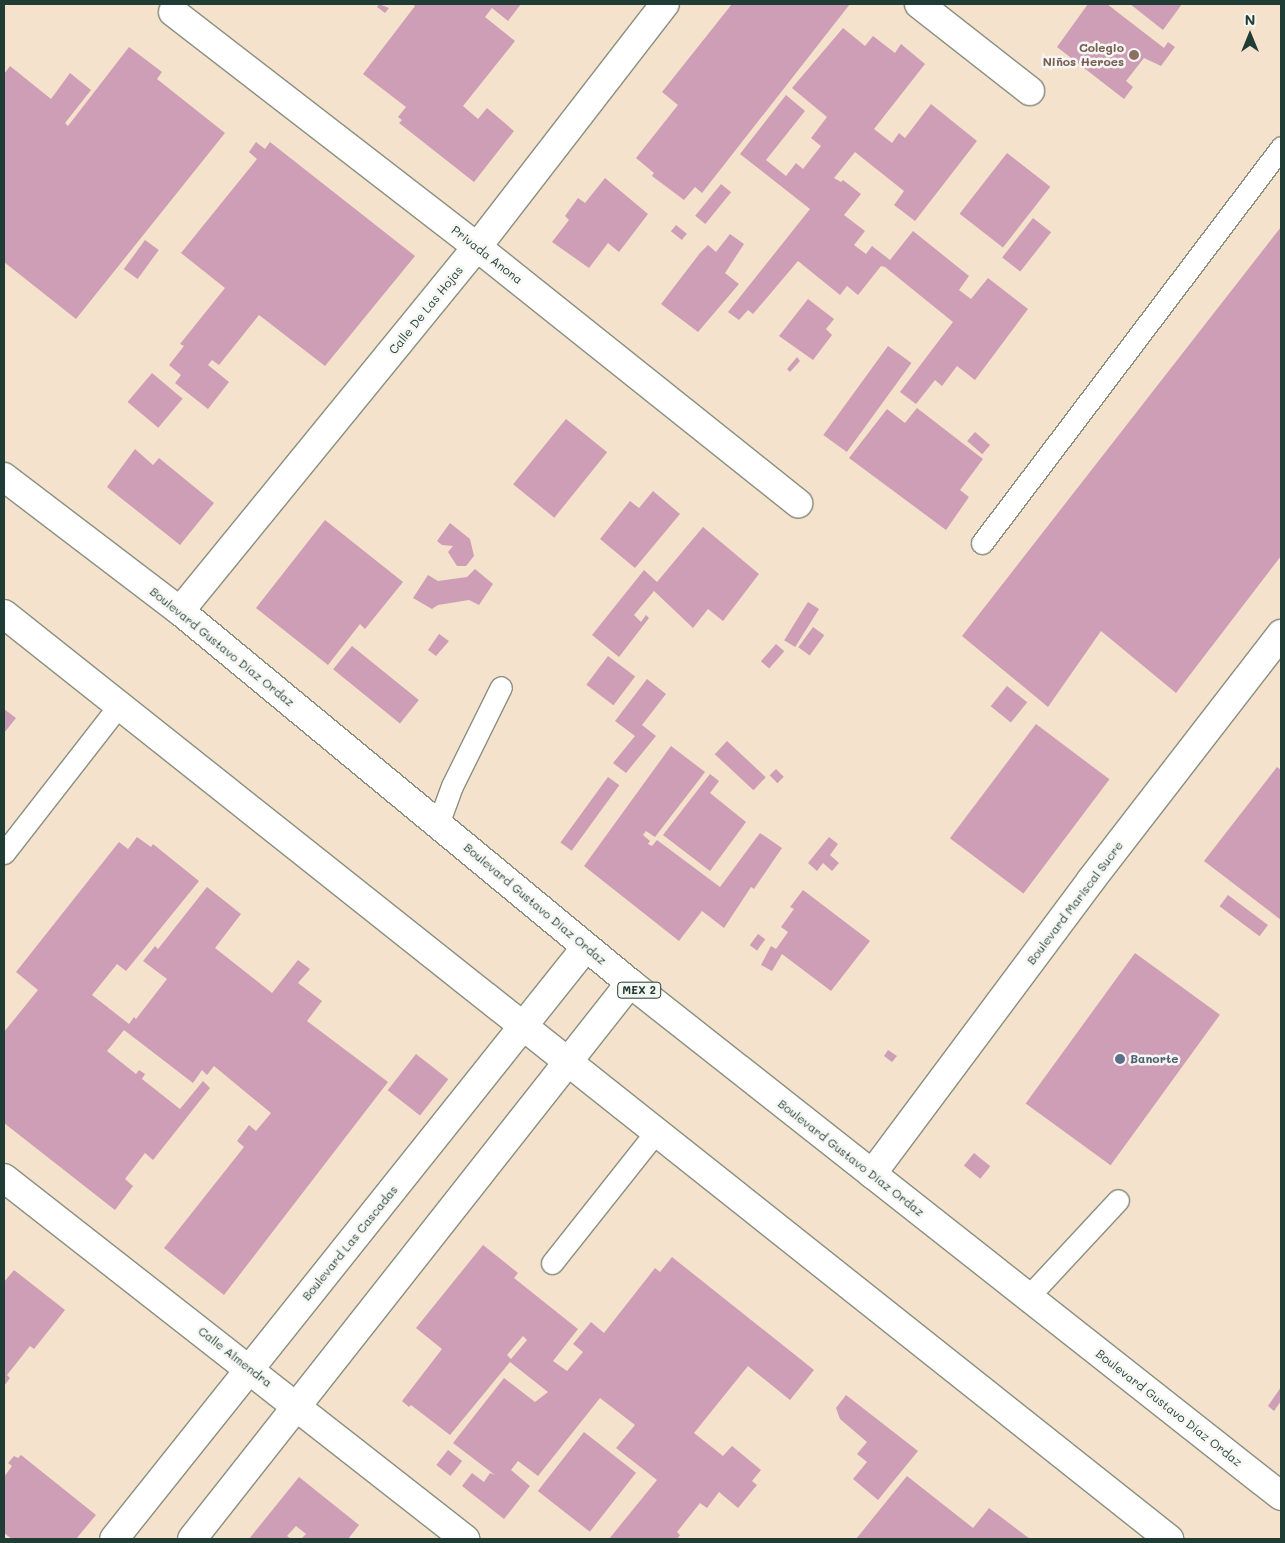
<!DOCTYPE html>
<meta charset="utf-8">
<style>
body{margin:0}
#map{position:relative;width:1285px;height:1543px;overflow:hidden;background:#f5e2cc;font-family:Mali,sans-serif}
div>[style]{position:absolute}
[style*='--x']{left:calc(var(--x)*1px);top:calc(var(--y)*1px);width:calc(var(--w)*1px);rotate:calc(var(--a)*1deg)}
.building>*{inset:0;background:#cd9eb5;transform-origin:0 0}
.roads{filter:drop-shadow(1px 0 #8a9080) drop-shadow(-1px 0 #8a9080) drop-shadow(0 1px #8a9080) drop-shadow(0 -1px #8a9080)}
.service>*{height:21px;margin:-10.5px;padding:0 10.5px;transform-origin:10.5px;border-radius:10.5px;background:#fff}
.minor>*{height:28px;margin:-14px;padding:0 14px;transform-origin:14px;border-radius:14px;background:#fff}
.tertiary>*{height:28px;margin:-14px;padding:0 14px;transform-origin:14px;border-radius:14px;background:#fff}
.primary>*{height:28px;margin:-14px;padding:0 14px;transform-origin:14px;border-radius:14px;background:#fff}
.dots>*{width:14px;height:14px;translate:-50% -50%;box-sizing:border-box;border:2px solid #f6f6f2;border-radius:50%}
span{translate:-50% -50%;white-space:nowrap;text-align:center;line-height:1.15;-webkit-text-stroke:5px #f6f6f2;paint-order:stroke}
.shield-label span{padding:1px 4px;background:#f6f6f2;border:1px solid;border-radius:4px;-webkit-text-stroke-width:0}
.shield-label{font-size:11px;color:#1f3d34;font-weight:700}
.education-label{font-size:12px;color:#785e54;font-weight:700}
.right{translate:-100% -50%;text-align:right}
.street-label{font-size:12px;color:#1f3d34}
.service-label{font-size:12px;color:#4e5e75;font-weight:700}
.left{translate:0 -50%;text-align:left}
.frame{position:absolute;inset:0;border:5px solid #1f3d34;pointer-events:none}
.north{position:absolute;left:1225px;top:10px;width:50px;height:50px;-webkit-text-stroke:4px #f6f6f2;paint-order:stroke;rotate:0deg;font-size:14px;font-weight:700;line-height:20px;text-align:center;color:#1f3d34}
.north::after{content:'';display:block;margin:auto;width:18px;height:22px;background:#1f3d34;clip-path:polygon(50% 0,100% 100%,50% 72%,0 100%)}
</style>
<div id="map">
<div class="building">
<div style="clip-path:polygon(379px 4px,389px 8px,385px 13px,377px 7px)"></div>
<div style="clip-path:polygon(412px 4px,521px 4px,508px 21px,492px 8px,485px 17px,515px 41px,463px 106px,478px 119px,487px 108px,514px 131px,474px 182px,399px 123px,402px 120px,398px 117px,406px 107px,363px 74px,415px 6px)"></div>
<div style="clip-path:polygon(732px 4px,850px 4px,702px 193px,695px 187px,684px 200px,652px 176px,654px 173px,636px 158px,678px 105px,662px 92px)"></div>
<div style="clip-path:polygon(1088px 4px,1107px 4px,1164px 48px,1168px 42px,1175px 47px,1161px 66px,1144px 58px,1126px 81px,1133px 87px,1124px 99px,1057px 47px)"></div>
<div style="clip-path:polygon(1130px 4px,1182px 4px,1163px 30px)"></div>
<div style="clip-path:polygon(843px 28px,865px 46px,873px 36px,895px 53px,901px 44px,925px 64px,874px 129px,892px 143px,899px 133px,905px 138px,931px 104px,977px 141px,915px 221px,894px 205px,904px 191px,855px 152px,834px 178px,841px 182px,843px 180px,861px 194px,844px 215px,865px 231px,854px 245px,866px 254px,872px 246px,890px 260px,913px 231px,969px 276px,959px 290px,971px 299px,988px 278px,1028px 309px,975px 380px,957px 366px,942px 386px,935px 380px,916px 404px,900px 392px,953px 322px,885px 267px,881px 266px,858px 295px,847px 286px,840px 295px,798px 261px,753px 314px,748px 310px,739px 320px,728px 312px,810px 209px,740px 154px,786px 95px,805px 111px,766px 160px,786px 176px,796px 163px,803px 169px,821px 146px,811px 138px,827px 117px,792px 88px)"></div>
<div style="clip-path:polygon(129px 47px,162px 72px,157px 79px,225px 133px,76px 319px,4px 262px,4px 74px,10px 66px,51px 99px,70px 73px,91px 90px,65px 123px,68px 126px)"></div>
<div style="clip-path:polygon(256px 142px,265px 149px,270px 142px,415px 256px,325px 366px,259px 315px,219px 365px,212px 360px,208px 365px,229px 382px,208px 409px,175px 383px,181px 375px,169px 365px,184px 346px,180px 344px,225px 288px,181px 253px,257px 159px,249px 152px)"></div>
<div style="left:1007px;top:153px;width:55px;height:77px;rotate:38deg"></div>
<div style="clip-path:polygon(605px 178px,648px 214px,619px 252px,608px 243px,589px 268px,552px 242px,569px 220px,565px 216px,578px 198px,585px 203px)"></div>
<div style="left:721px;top:184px;width:13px;height:41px;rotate:39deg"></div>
<div style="left:1033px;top:218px;width:23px;height:50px;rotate:38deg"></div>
<div style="left:676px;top:225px;width:14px;height:8px;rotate:39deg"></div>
<div style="clip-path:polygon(1281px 227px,1281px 556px,1176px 693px,1101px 631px,1048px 707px,962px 636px)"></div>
<div style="clip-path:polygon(730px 234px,744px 244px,725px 273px,739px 284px,698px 332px,661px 304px,700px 253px,708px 245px,716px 252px)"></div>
<div style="left:145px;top:240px;width:17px;height:36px;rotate:36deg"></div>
<div style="clip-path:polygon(808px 299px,834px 319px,826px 329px,832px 335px,813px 360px,779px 336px)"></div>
<div style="left:888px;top:346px;width:29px;height:110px;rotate:36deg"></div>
<div style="clip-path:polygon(797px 357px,800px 361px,790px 372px,787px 369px)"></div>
<div style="left:152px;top:373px;width:40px;height:38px;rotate:40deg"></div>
<div style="clip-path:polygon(917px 408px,983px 459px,960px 490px,969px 497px,946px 530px,849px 458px,887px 409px,905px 423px)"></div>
<div style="left:566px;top:419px;width:53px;height:84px;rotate:39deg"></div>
<div style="left:975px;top:432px;width:20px;height:12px;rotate:41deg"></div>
<div style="clip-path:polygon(135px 449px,153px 465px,159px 458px,214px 503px,180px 545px,107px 487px)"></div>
<div style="clip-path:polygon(653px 491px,680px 514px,635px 568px,600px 539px,630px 501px,639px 508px)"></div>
<div style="clip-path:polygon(325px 520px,403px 582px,365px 629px,360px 624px,328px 665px,256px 608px)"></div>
<div style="clip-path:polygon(450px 523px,470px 539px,474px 556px,466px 566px,457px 566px,448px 552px,453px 546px,442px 545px,437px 541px)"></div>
<div style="clip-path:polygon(703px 527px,759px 574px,723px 621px,708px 609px,693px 628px,654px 591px,634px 615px,641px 622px,646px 615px,649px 618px,619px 657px,592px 635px,644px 570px,657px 582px)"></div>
<div style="clip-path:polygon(475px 569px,493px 584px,479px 605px,469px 600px,438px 605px,432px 609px,413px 598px,428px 575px,438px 581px,467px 577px)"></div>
<div style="left:808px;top:602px;width:13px;height:45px;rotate:32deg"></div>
<div style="left:813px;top:627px;width:14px;height:25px;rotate:36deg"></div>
<div style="clip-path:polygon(439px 634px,449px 641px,436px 656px,428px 650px)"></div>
<div style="left:776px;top:644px;width:11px;height:23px;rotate:41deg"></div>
<div style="left:352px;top:646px;width:86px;height:30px;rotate:39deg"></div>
<div style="left:608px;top:656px;width:34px;height:36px;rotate:37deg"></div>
<div style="clip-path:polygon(647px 679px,666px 694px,642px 725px,656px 736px,626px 773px,613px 763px,635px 736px,615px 721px)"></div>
<div style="left:1007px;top:686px;width:26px;height:26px;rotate:39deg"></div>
<div style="clip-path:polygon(4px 709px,16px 718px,4px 733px)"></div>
<div style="left:1036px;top:724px;width:92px;height:143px;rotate:37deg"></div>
<div style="left:727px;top:741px;width:53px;height:18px;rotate:43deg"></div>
<div style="clip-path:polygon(671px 746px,705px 772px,655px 837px,646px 831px,643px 835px,650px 841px,648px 844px,652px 846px,657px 840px,720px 887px,760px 833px,782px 848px,754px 889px,751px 887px,724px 928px,702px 911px,679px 941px,584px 866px)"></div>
<div style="clip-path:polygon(1277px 767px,1281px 770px,1281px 920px,1204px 861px)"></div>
<div style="left:776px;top:769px;width:11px;height:9px;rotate:45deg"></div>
<div style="clip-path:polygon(710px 774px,719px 781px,710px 793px,746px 822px,710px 871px,663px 835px)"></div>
<div style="left:608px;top:777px;width:14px;height:81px;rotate:36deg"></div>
<div style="clip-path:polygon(137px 837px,151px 847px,153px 844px,199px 881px,126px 971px,117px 964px,92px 995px,129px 1024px,134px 1017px,136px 1019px,167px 979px,143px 961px,155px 946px,158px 949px,207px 887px,241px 914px,215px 948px,272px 993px,298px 960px,310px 969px,298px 983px,322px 1001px,307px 1021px,388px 1082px,224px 1295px,164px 1248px,244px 1147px,237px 1141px,249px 1125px,256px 1131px,271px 1113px,214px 1066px,207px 1075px,202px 1070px,193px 1083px,124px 1030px,107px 1051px,136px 1074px,139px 1070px,145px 1074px,142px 1079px,180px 1109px,203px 1081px,210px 1088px,153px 1160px,145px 1153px,125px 1179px,133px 1186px,115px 1210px,4px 1123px,4px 1032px,38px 990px,16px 972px,119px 842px,128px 849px)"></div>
<div style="clip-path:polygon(829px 837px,838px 844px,830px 855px,839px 863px,832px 871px,823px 863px,817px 871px,808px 863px)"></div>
<div style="clip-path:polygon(803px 890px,870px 941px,831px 991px,782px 954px,772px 971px,761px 965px,771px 946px,776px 949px,788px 932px,781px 927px,794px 909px,790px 907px)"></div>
<div style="left:1228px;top:895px;width:50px;height:14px;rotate:37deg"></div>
<div style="left:758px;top:934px;width:9px;height:14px;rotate:36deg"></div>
<div style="left:1135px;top:953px;width:105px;height:186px;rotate:36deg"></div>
<div style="clip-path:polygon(888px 1050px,897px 1056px,892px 1062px,884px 1056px)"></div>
<div style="left:416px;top:1054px;width:41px;height:46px;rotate:38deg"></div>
<div style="left:974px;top:1153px;width:21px;height:16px;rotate:39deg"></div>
<div style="clip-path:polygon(evenodd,483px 1245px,518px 1273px,514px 1278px,578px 1329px,553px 1361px,567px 1371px,583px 1352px,573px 1344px,591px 1322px,604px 1333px,655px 1268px,660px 1272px,672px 1257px,814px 1370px,790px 1400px,748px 1366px,694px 1433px,723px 1456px,732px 1446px,761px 1470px,752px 1481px,757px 1485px,738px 1508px,719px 1492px,707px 1508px,700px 1503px,677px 1532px,680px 1535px,677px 1539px,609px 1539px,657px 1480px,616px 1448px,635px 1425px,600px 1398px,538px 1476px,518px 1461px,511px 1470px,530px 1486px,504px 1519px,462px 1486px,472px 1473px,484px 1482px,490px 1473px,495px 1475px,453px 1443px,504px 1378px,535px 1402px,548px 1392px,510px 1362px,450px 1435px,411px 1405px,409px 1407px,402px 1401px,442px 1349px,416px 1328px,483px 1245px,523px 1336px,527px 1340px,511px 1359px,507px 1355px,523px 1336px)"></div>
<div style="clip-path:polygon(14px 1270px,65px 1310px,34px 1349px,30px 1346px,7px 1375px,10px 1378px,4px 1386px,4px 1282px)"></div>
<div style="clip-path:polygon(1281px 1387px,1281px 1401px,1274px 1411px,1268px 1406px)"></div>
<div style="clip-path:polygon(846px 1395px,918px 1451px,878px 1500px,853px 1479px,867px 1462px,857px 1454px,867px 1442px,840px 1419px,836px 1408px)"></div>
<div style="left:584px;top:1432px;width:66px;height:75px;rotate:38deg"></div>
<div style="left:448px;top:1450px;width:18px;height:19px;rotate:38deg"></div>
<div style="clip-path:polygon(21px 1455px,96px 1515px,76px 1539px,12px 1539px,4px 1533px,4px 1477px,12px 1466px,8px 1463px,14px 1456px,18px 1458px)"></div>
<div style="clip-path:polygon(907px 1476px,973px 1528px,989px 1508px,1030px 1539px,856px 1539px)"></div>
<div style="clip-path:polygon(299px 1477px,359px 1525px,348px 1539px,301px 1539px,306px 1534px,296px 1526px,287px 1536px,291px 1539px,249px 1539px)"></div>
</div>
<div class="roads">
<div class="service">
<div style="--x:982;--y:543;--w:496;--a:-52.9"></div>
<div style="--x:438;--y:824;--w:40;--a:-69.8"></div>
<div style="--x:452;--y:786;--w:110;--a:-63.7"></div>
<div style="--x:4;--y:853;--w:189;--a:-52.1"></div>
<div style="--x:552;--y:1263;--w:167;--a:-51.6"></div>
<div style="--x:1028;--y:1297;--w:132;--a:-47.1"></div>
</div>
<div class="minor">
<div style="--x:919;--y:4;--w:141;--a:38.1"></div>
<div style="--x:173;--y:12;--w:384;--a:37.7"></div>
<div style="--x:477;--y:247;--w:411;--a:38.6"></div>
<div style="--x:180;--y:611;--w:470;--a:-50.8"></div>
<div style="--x:477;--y:247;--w:307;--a:-52.3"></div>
<div style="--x:872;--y:1174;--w:367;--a:-53.3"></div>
<div style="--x:1091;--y:880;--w:311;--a:-52.3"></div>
<div style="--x:4;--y:1178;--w:586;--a:38.06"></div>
</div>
<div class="tertiary">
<div style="--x:114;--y:1539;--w:757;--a:-51.43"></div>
<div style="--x:192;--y:1539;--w:708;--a:-51.77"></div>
</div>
<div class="primary">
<div style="--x:4;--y:477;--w:221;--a:37.3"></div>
<div style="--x:180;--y:611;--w:584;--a:39.58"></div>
<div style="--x:630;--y:983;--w:829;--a:38.24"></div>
<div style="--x:4;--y:614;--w:1488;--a:38.45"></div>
</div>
</div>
<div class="dots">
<div style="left:1134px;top:55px;background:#8d6e63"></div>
<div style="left:1120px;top:1059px;background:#5c6f8a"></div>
</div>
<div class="shield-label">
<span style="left:639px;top:990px">MEX 2</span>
</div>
<div class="education-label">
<span class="right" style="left:1124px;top:55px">Colegio<br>Niños Heroes</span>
</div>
<div class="street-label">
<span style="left:487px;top:255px;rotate:38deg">Privada Anona</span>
<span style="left:426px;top:310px;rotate:-51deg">Calle De Las Hojas</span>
<span style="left:222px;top:647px;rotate:39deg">Boulevard Gustavo Díaz Ordaz</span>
<span style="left:1075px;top:903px;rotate:-53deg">Boulevard Mariscal Sucre</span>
<span style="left:535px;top:904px;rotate:40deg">Boulevard Gustavo Díaz Ordaz</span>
<span style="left:851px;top:1158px;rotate:38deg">Boulevard Gustavo Díaz Ordaz</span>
<span style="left:350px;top:1243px;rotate:-51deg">Boulevard Las Cascadas</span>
<span style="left:235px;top:1357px;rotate:38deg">Calle Almendra</span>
<span style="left:1169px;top:1408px;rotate:38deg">Boulevard Gustavo Díaz Ordaz</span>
</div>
<div class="service-label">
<span class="left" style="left:1130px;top:1059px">Banorte</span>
</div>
<div class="frame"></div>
<div class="north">N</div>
</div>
